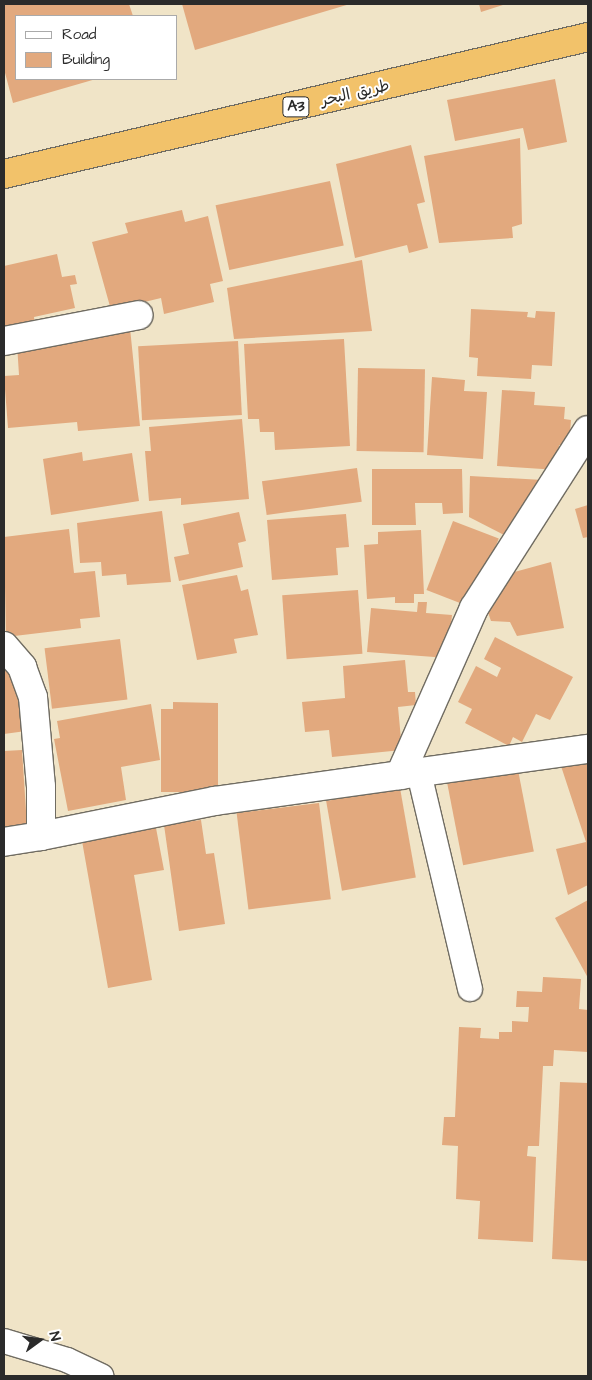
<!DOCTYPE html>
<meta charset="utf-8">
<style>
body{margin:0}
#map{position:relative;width:592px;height:1380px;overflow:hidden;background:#f0e4c7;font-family:"Architects Daughter","Playpen Sans Arabic",sans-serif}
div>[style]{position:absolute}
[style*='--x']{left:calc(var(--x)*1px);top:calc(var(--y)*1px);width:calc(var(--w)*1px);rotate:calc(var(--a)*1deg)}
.building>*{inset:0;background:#e2a97e;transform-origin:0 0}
.roads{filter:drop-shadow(1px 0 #706c62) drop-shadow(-1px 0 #706c62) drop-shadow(0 1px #706c62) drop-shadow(0 -1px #706c62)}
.service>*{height:24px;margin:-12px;padding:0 12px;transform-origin:12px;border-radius:12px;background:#fff}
.minor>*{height:28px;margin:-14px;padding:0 14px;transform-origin:14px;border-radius:14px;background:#fff}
.trunk>*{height:28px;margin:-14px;padding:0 14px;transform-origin:14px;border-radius:14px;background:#f2c26a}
span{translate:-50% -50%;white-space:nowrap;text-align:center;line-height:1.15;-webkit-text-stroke:4px #fff;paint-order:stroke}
.shield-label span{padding:1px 4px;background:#fff;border:1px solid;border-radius:4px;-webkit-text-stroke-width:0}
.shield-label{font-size:15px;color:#2b2b2b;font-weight:700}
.street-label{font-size:16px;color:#2b2b2b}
.frame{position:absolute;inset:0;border:5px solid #2b2b2b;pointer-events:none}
.legend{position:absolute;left:15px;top:15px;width:162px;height:65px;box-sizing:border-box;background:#fff;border:1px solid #aaa;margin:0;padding:6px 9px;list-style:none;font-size:15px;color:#2b2b2b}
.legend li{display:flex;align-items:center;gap:10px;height:25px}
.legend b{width:25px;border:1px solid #aaa}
.north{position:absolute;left:15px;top:1315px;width:50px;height:50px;-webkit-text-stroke:4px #fff;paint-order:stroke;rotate:76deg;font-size:14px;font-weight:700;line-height:20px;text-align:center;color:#2b2b2b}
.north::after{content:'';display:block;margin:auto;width:18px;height:22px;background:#2b2b2b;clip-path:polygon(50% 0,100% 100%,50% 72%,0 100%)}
</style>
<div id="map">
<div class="building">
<div style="clip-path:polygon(4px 4px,129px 4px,133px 16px,16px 16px,16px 79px,96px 79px,13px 103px,4px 69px)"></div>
<div style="clip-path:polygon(182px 4px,350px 4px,195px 50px)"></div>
<div style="clip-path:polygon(479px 4px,506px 4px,481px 12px)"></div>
<div style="clip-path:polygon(555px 79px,567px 142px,528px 150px,523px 128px,455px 141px,447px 100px)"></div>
<div style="clip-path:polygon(520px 138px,522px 224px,512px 227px,513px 238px,439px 243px,424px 156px)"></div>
<div style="clip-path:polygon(411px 145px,425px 202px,417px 204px,428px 248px,409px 253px,407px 245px,355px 258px,336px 164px)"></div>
<div style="left:330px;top:181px;width:66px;height:117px;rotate:78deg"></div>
<div style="clip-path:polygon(182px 210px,185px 222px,208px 216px,223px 281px,210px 284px,214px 302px,164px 314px,161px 298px,111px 310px,92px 242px,128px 233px,125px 223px)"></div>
<div style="clip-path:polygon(57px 254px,62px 277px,75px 275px,77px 284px,70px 285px,75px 308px,34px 317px,35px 325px,4px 331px,4px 266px)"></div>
<div style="clip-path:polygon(362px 260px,372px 331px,234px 339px,227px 288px)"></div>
<div style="clip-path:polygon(471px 309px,528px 312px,527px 317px,535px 318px,536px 311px,555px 312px,552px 366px,532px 365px,531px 379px,477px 376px,478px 358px,469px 357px)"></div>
<div style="clip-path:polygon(130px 328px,140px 426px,78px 431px,77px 422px,8px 428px,4px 376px,19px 375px,17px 344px)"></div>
<div style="clip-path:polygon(344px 339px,350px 446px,275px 450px,274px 432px,260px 432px,259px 419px,248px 419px,244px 344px)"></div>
<div style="left:238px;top:341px;width:74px;height:100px;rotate:87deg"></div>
<div style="left:358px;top:368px;width:67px;height:83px;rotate:1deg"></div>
<div style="clip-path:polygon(432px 377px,465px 380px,464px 391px,487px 392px,483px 459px,427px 455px)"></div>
<div style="clip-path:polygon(502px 390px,535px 392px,534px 405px,565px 407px,564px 419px,571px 420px,569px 446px,559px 445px,558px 470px,497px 466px)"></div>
<div style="clip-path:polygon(242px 419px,249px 499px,181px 505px,181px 498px,149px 501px,145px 451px,151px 451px,149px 427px)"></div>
<div style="clip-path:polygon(82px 452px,83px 461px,132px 453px,139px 501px,51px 515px,43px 459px)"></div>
<div style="left:357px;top:468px;width:34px;height:96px;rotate:82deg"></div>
<div style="clip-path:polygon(372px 469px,462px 469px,463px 513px,443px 514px,442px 503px,415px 503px,416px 525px,372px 525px)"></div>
<div style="clip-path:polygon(470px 476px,543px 480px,508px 537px,469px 517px)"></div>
<div style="clip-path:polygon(588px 505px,588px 537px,583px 538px,575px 509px)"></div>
<div style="clip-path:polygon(162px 511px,171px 582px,127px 585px,126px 574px,102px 576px,101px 562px,80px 563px,77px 523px)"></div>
<div style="clip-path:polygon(239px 512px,246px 541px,238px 543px,243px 567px,179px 581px,174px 557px,189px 554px,183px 524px)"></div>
<div style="clip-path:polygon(346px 514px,349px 547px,336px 548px,338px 575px,272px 580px,267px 520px)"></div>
<div style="left:453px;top:521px;width:49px;height:74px;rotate:21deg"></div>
<div style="clip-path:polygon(69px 529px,74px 573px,95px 571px,100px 617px,80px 619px,81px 628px,6px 637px,4px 537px)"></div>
<div style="clip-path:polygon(421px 530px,424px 594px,414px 594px,414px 603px,395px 603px,395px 597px,367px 599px,364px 545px,378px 544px,378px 532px)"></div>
<div style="clip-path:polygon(551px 562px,564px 628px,517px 636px,510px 622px,491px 621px,485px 604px,500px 576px)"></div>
<div style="clip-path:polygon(237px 575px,241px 591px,248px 589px,258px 635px,234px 639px,237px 653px,197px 660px,182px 585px)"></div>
<div style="left:358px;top:590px;width:64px;height:76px;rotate:86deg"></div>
<div style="clip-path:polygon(418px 602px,427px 602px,426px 613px,452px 615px,448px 658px,367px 652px,371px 608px,417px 612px)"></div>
<div style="clip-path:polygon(495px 637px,573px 677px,550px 720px,536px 714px,522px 742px,513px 737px,509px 746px,465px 723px,472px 709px,458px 702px,476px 666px,497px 677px,501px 668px,484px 659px)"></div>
<div style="left:120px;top:639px;width:61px;height:76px;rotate:83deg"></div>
<div style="clip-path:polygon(405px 660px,408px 692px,415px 692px,416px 705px,398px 707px,402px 750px,332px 757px,329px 730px,305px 732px,302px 702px,345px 698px,343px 666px)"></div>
<div style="clip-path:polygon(4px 668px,12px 676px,26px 731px,4px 734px)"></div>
<div style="clip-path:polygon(173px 702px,218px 703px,218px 792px,161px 792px,161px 709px,173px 709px)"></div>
<div style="clip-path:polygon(151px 704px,160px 760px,121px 767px,126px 800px,68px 811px,54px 739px,60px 738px,57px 721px)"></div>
<div style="clip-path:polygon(22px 750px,27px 826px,4px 828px,4px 751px)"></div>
<div style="clip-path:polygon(588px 759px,588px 885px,568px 895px,556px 849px,586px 842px,560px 763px)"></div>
<div style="left:518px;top:770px;width:83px;height:72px;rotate:79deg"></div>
<div style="left:400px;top:788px;width:91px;height:75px;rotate:80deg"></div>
<div style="left:319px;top:803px;width:97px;height:83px;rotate:83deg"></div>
<div style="clip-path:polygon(201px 820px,206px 854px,214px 853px,225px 924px,179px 931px,164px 825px)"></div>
<div style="clip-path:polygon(156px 828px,164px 870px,134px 875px,152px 980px,108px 988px,82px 841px)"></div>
<div style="clip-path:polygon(588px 900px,588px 978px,555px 918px)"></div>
<div style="clip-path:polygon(543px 977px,581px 979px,579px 1009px,588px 1010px,588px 1052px,554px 1050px,553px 1066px,543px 1066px,539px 1146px,528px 1146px,527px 1156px,536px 1157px,533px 1242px,478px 1239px,480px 1201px,456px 1199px,458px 1146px,442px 1145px,444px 1117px,455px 1117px,459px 1027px,481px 1028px,480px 1038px,499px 1039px,499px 1032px,512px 1032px,512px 1021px,528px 1022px,529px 1007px,516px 1007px,517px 991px,542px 992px)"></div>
<div style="clip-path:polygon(560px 1082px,588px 1083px,588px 1261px,552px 1259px)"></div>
</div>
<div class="roads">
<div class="service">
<div style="--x:419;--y:773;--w:222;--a:76.7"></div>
<div style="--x:4;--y:1341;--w:66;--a:16.8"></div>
<div style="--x:67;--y:1360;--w:38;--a:25"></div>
</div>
<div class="minor">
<div style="--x:4;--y:341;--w:137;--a:-10.9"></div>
<div style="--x:4;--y:646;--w:28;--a:49"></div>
<div style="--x:22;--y:667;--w:32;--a:70"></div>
<div style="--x:33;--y:697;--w:90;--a:84.9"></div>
<div style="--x:41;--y:787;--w:49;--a:90"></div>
<div style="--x:41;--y:836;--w:37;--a:171"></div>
<div style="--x:400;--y:775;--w:190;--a:-7.9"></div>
<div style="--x:41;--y:836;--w:177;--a:-11.4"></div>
<div style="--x:215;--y:801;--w:187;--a:-8"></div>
<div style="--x:400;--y:775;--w:183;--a:-66.1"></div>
<div style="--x:474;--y:608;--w:211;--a:-57.4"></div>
</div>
<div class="trunk">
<div style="--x:4;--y:174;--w:600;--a:-13.2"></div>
</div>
</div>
<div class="shield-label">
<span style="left:296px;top:107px">A3</span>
</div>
<div class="street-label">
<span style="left:355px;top:93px;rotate:-13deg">طريق البحر</span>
</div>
<div class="frame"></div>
<ul class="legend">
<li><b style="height:6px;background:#fff"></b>Road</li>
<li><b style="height:14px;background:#e2a97e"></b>Building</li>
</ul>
<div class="north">N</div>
</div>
